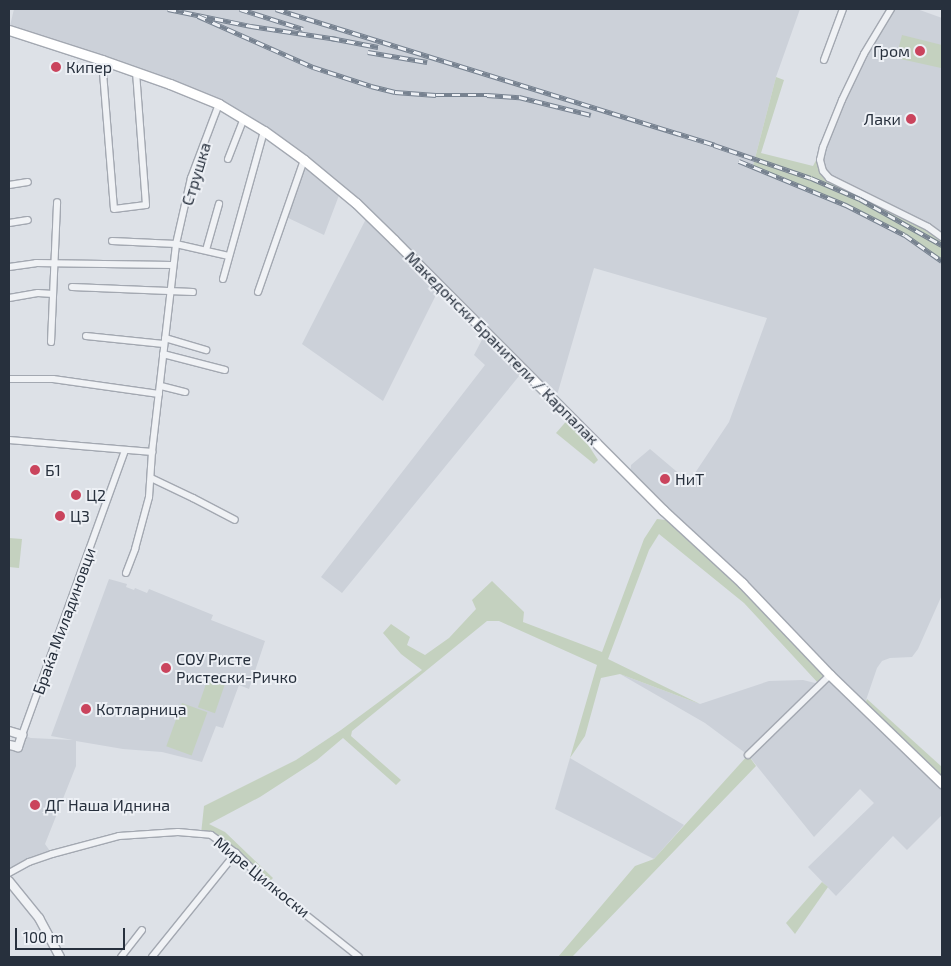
<!DOCTYPE html>
<meta charset="utf-8">
<style>
body{margin:0}
#map{position:relative;width:951px;height:966px;overflow:hidden;background:#dde1e7;font-family:"Exo 2",sans-serif}
div>[style]{position:absolute}
[style*='--x']{left:calc(var(--x)*1px);top:calc(var(--y)*1px);width:calc(var(--w)*1px);rotate:calc(var(--a)*1deg)}
.built>*{inset:0;background:#ccd1d9}
.green>*{inset:0;background:#c4d1bf;transform-origin:0 0}
.roads{filter:drop-shadow(1px 0 #a3a8b1) drop-shadow(-1px 0 #a3a8b1) drop-shadow(0 1px #a3a8b1) drop-shadow(0 -1px #a3a8b1)}
.minor>*{height:6px;margin:-3px;padding:0 3px;transform-origin:3px;border-radius:3px;background:#f0f2f5}
.tertiary>*{height:8px;margin:-4px;padding:0 4px;transform-origin:4px;border-radius:4px;background:#f0f2f5}
.secondary>*{height:9px;margin:-4.5px;padding:0 4.5px;transform-origin:4.5px;border-radius:4.5px;background:#fff}
.rail>*{height:4.5px;margin-top:-2.25px;transform-origin:0;background:repeating-linear-gradient(90deg,#edf0f5 0 8px,#778290 0 16px);box-sizing:border-box;border-block:1px solid #778290}
.dots>*{width:14px;height:14px;translate:-50% -50%;box-sizing:border-box;border:2px solid #edf0f5;border-radius:50%}
span{translate:-50% -50%;white-space:nowrap;text-align:center;line-height:1.15;-webkit-text-stroke:4px #edf0f5;paint-order:stroke}
.poi-label{font-size:16px;color:#27303d}
.right{translate:-100% -50%;text-align:right}
.left{translate:0 -50%;text-align:left}
.street-label{font-size:16px;color:#27303d}
.frame{position:absolute;inset:0;border:10px solid #27303d;pointer-events:none}
.scale{position:absolute;left:15px;top:928px;width:110px;height:22px;box-sizing:border-box;border:2px solid #27303d;border-top:0;padding-left:6px;font-size:15px;line-height:18px;white-space:nowrap;color:#27303d;-webkit-text-stroke:4px #edf0f5;paint-order:stroke}
</style>
<div id="map">
<div class="built">
<div style="clip-path:polygon(14px 9px,800px 9px,776px 77px,753px 166px,846px 205px,905px 235px,942px 261px,942px 595px,918px 649px,912px 657px,890px 658px,882px 661px,877px 668px,864px 706px,940px 780px,942px 777px,942px 815px,907px 850px,893px 836px,836px 896px,808px 867px,874px 803px,860px 789px,814px 837px,748px 755px,705px 723px,620px 674px,700px 704px,769px 681px,803px 680px,819px 684px,830px 675px,630px 477px,631px 465px,650px 449px,689px 482px,729px 422px,767px 318px,594px 268px,555px 402px,524px 370px,342px 593px,321px 577px,485px 365px,474px 355px,486px 332px,440px 287px,383px 401px,302px 344px,368px 215px,341px 190px,324px 235px,284px 216px,304px 160px,219px 104px,9px 30px)"></div>
<div style="clip-path:polygon(891px 9px,917px 9px,942px 18px,942px 237px,823px 171px,823px 147px,842px 100px)"></div>
<div style="clip-path:polygon(109px 579px,127px 584px,126px 587px,134px 590px,135px 588px,147px 593px,149px 589px,213px 615px,211px 620px,265px 641px,249px 689px,239px 685px,223px 728px,216px 726px,202px 762px,162px 752px,123px 749px,76px 741px,76px 766px,45px 844px,52px 854px,9px 873px,9px 745px,18px 747px,22px 735px,31px 738px,73px 740px,51px 736px)"></div>
<div style="clip-path:polygon(570px 758px,684px 825px,654px 859px,555px 809px)"></div>
</div>
<div class="green">
<div style="clip-path:polygon(902px 35px,942px 45px,941px 68px,896px 58px)"></div>
<div style="clip-path:polygon(776px 77px,784px 80px,761px 153px,813px 166px,823px 147px,823px 171px,942px 237px,942px 261px,905px 235px,846px 205px,753px 166px)"></div>
<div style="clip-path:polygon(570px 417px,598px 460px,594px 464px,556px 433px)"></div>
<div style="clip-path:polygon(657px 519px,674px 521px,830px 675px,819px 684px,744px 603px,659px 534px,649px 550px,608px 659px,700px 704px,620px 674px,601px 678px,585px 736px,570px 758px,597px 665px,499px 621px,487px 621px,352px 731px,351px 736px,401px 780px,396px 785px,343px 738px,317px 760px,260px 797px,209px 824px,225px 832px,273px 878px,267px 884px,211px 835px,201px 834px,204px 806px,296px 760px,341px 730px,422px 670px,401px 654px,383px 633px,391px 624px,410px 637px,407px 645px,425px 655px,449px 638px,476px 609px,472px 600px,492px 581px,524px 612px,523px 622px,602px 652px,644px 539px)"></div>
<div style="clip-path:polygon(9px 538px,22px 539px,19px 568px,9px 567px)"></div>
<div style="left:208px;top:678px;width:18px;height:31px;rotate:19deg"></div>
<div style="clip-path:polygon(867px 699px,942px 767px,942px 777px,940px 780px,864px 706px)"></div>
<div style="left:182px;top:703px;width:27px;height:46px;rotate:20deg"></div>
<div style="clip-path:polygon(748px 755px,756px 766px,572px 957px,558px 957px,635px 866px,654px 859px)"></div>
<div style="clip-path:polygon(822px 882px,828px 887px,795px 934px,786px 923px)"></div>
</div>
<div class="roads">
<div class="minor">
<div style="--x:891;--y:9;--w:52;--a:121"></div>
<div style="--x:864;--y:54;--w:51;--a:115.6"></div>
<div style="--x:842;--y:100;--w:51;--a:112"></div>
<div style="--x:823;--y:147;--w:13;--a:103"></div>
<div style="--x:820;--y:160;--w:11;--a:75"></div>
<div style="--x:823;--y:171;--w:9;--a:49"></div>
<div style="--x:829;--y:178;--w:110;--a:26.3"></div>
<div style="--x:928;--y:227;--w:17;--a:36"></div>
<div style="--x:102;--y:60;--w:149;--a:85.4"></div>
<div style="--x:114;--y:209;--w:32;--a:-7"></div>
<div style="--x:146;--y:205;--w:132;--a:-94.3"></div>
<div style="--x:824;--y:60;--w:54;--a:-69.6"></div>
<div style="--x:228;--y:159;--w:44;--a:-68.7"></div>
<div style="--x:9;--y:185;--w:19;--a:-9"></div>
<div style="--x:9;--y:223;--w:19;--a:-9"></div>
<div style="--x:112;--y:241;--w:64;--a:2.7"></div>
<div style="--x:176;--y:244;--w:54;--a:12.8"></div>
<div style="--x:206;--y:250;--w:48;--a:-74.2"></div>
<div style="--x:9;--y:267;--w:27;--a:-8"></div>
<div style="--x:36;--y:263;--w:136;--a:0.8"></div>
<div style="--x:223;--y:279;--w:154;--a:-74.5"></div>
<div style="--x:72;--y:287;--w:121;--a:2.4"></div>
<div style="--x:258;--y:292;--w:140;--a:-70.8"></div>
<div style="--x:9;--y:298;--w:29;--a:-10"></div>
<div style="--x:38;--y:293;--w:15;--a:4"></div>
<div style="--x:86;--y:336;--w:78;--a:5.9"></div>
<div style="--x:165;--y:338;--w:43;--a:16.3"></div>
<div style="--x:51;--y:342;--w:140;--a:-87.5"></div>
<div style="--x:163;--y:354;--w:64;--a:14.5"></div>
<div style="--x:9;--y:379;--w:44;--a:0"></div>
<div style="--x:53;--y:379;--w:107;--a:8.1"></div>
<div style="--x:161;--y:386;--w:25;--a:14"></div>
<div style="--x:9;--y:440;--w:144;--a:4.8"></div>
<div style="--x:151;--y:478;--w:47;--a:25.5"></div>
<div style="--x:193;--y:498;--w:47;--a:27.6"></div>
<div style="--x:126;--y:573;--w:26;--a:-69"></div>
<div style="--x:135;--y:549;--w:54;--a:-74.9"></div>
<div style="--x:149;--y:497;--w:45;--a:-86.2"></div>
<div style="--x:152;--y:452;--w:209;--a:-83.4"></div>
<div style="--x:176;--y:244;--w:68;--a:-77.2"></div>
<div style="--x:191;--y:178;--w:79;--a:-69.3"></div>
<div style="--x:22;--y:735;--w:303;--a:-70.1"></div>
<div style="--x:748;--y:755;--w:115;--a:-44.3"></div>
<div style="--x:9;--y:873;--w:23;--a:-29"></div>
<div style="--x:29;--y:862;--w:24;--a:-19"></div>
<div style="--x:52;--y:854;--w:69;--a:-15"></div>
<div style="--x:119;--y:836;--w:59;--a:-3.9"></div>
<div style="--x:178;--y:832;--w:33;--a:5"></div>
<div style="--x:211;--y:835;--w:31;--a:36"></div>
<div style="--x:236;--y:853;--w:44;--a:45"></div>
<div style="--x:267;--y:884;--w:117;--a:38.4"></div>
<div style="--x:121;--y:957;--w:34;--a:-52"></div>
<div style="--x:152;--y:957;--w:134;--a:-51.1"></div>
</div>
<div class="tertiary">
<div style="--x:9;--y:731;--w:14;--a:17"></div>
<div style="--x:22;--y:735;--w:13;--a:108"></div>
<div style="--x:18;--y:747;--w:9;--a:-167"></div>
<div style="--x:9;--y:881;--w:48;--a:51"></div>
<div style="--x:39;--y:918;--w:44;--a:61.7"></div>
</div>
<div class="secondary">
<div style="--x:9;--y:30;--w:98;--a:17.9"></div>
<div style="--x:102;--y:60;--w:72;--a:19.4"></div>
<div style="--x:170;--y:84;--w:53;--a:22.2"></div>
<div style="--x:219;--y:104;--w:52;--a:31"></div>
<div style="--x:264;--y:131;--w:49;--a:35.9"></div>
<div style="--x:304;--y:160;--w:67;--a:39.6"></div>
<div style="--x:356;--y:203;--w:53;--a:44.2"></div>
<div style="--x:394;--y:240;--w:381;--a:45.1"></div>
<div style="--x:663;--y:510;--w:108;--a:42.7"></div>
<div style="--x:742;--y:583;--w:127;--a:46.3"></div>
<div style="--x:830;--y:675;--w:156;--a:44"></div>
</div>
</div>
<div class="rail">
<div style="--x:168;--y:9;--w:85;--a:11.6"></div>
<div style="--x:251;--y:26;--w:87;--a:8.6"></div>
<div style="--x:240;--y:9;--w:66;--a:17.6"></div>
<div style="--x:276;--y:9;--w:459;--a:17.2"></div>
<div style="--x:714;--y:145;--w:102;--a:18.8"></div>
<div style="--x:811;--y:178;--w:53;--a:23.2"></div>
<div style="--x:860;--y:199;--w:94;--a:29.3"></div>
<div style="--x:198;--y:16;--w:126;--a:23.9"></div>
<div style="--x:313;--y:67;--w:61;--a:18.1"></div>
<div style="--x:371;--y:86;--w:25;--a:14"></div>
<div style="--x:395;--y:92;--w:41;--a:4.2"></div>
<div style="--x:436;--y:95;--w:51;--a:0"></div>
<div style="--x:487;--y:95;--w:32;--a:4"></div>
<div style="--x:519;--y:97;--w:74;--a:14"></div>
<div style="--x:331;--y:38;--w:48;--a:10.8"></div>
<div style="--x:368;--y:52;--w:60;--a:9.6"></div>
<div style="--x:739;--y:161;--w:116;--a:22.4"></div>
<div style="--x:846;--y:205;--w:66;--a:27"></div>
<div style="--x:905;--y:235;--w:45;--a:35.1"></div>
</div>
<div class="dots">
<div style="left:920px;top:51px;background:#ca445d"></div>
<div style="left:56px;top:67px;background:#ca445d"></div>
<div style="left:911px;top:119px;background:#ca445d"></div>
<div style="left:35px;top:470px;background:#ca445d"></div>
<div style="left:665px;top:479px;background:#ca445d"></div>
<div style="left:76px;top:495px;background:#ca445d"></div>
<div style="left:60px;top:516px;background:#ca445d"></div>
<div style="left:166px;top:668px;background:#ca445d"></div>
<div style="left:86px;top:709px;background:#ca445d"></div>
<div style="left:35px;top:805px;background:#ca445d"></div>
</div>
<div class="poi-label">
<span class="right" style="left:910px;top:51px">Гром</span>
<span class="left" style="left:66px;top:67px">Кипер</span>
<span class="right" style="left:901px;top:119px">Лаки</span>
<span class="left" style="left:45px;top:470px">Б1</span>
<span class="left" style="left:675px;top:479px">НиТ</span>
<span class="left" style="left:86px;top:495px">Ц2</span>
<span class="left" style="left:70px;top:516px">Ц3</span>
<span class="left" style="left:176px;top:668px">СОУ Ристе<br>Ристески-Ричко</span>
<span class="left" style="left:96px;top:709px">Котларница</span>
<span class="left" style="left:45px;top:805px">ДГ Наша Иднина</span>
</div>
<div class="street-label">
<span style="left:196px;top:174px;rotate:-73deg">Струшка</span>
<span style="left:502px;top:348px;rotate:45deg">Македонски Бранители / Карпалак</span>
<span style="left:64px;top:621px;rotate:-70deg">Браќа Миладиновци</span>
<span style="left:262px;top:877px;rotate:39deg">Мире Цилкоски</span>
</div>
<div class="frame"></div>
<div class="scale">100 m</div>
</div>
